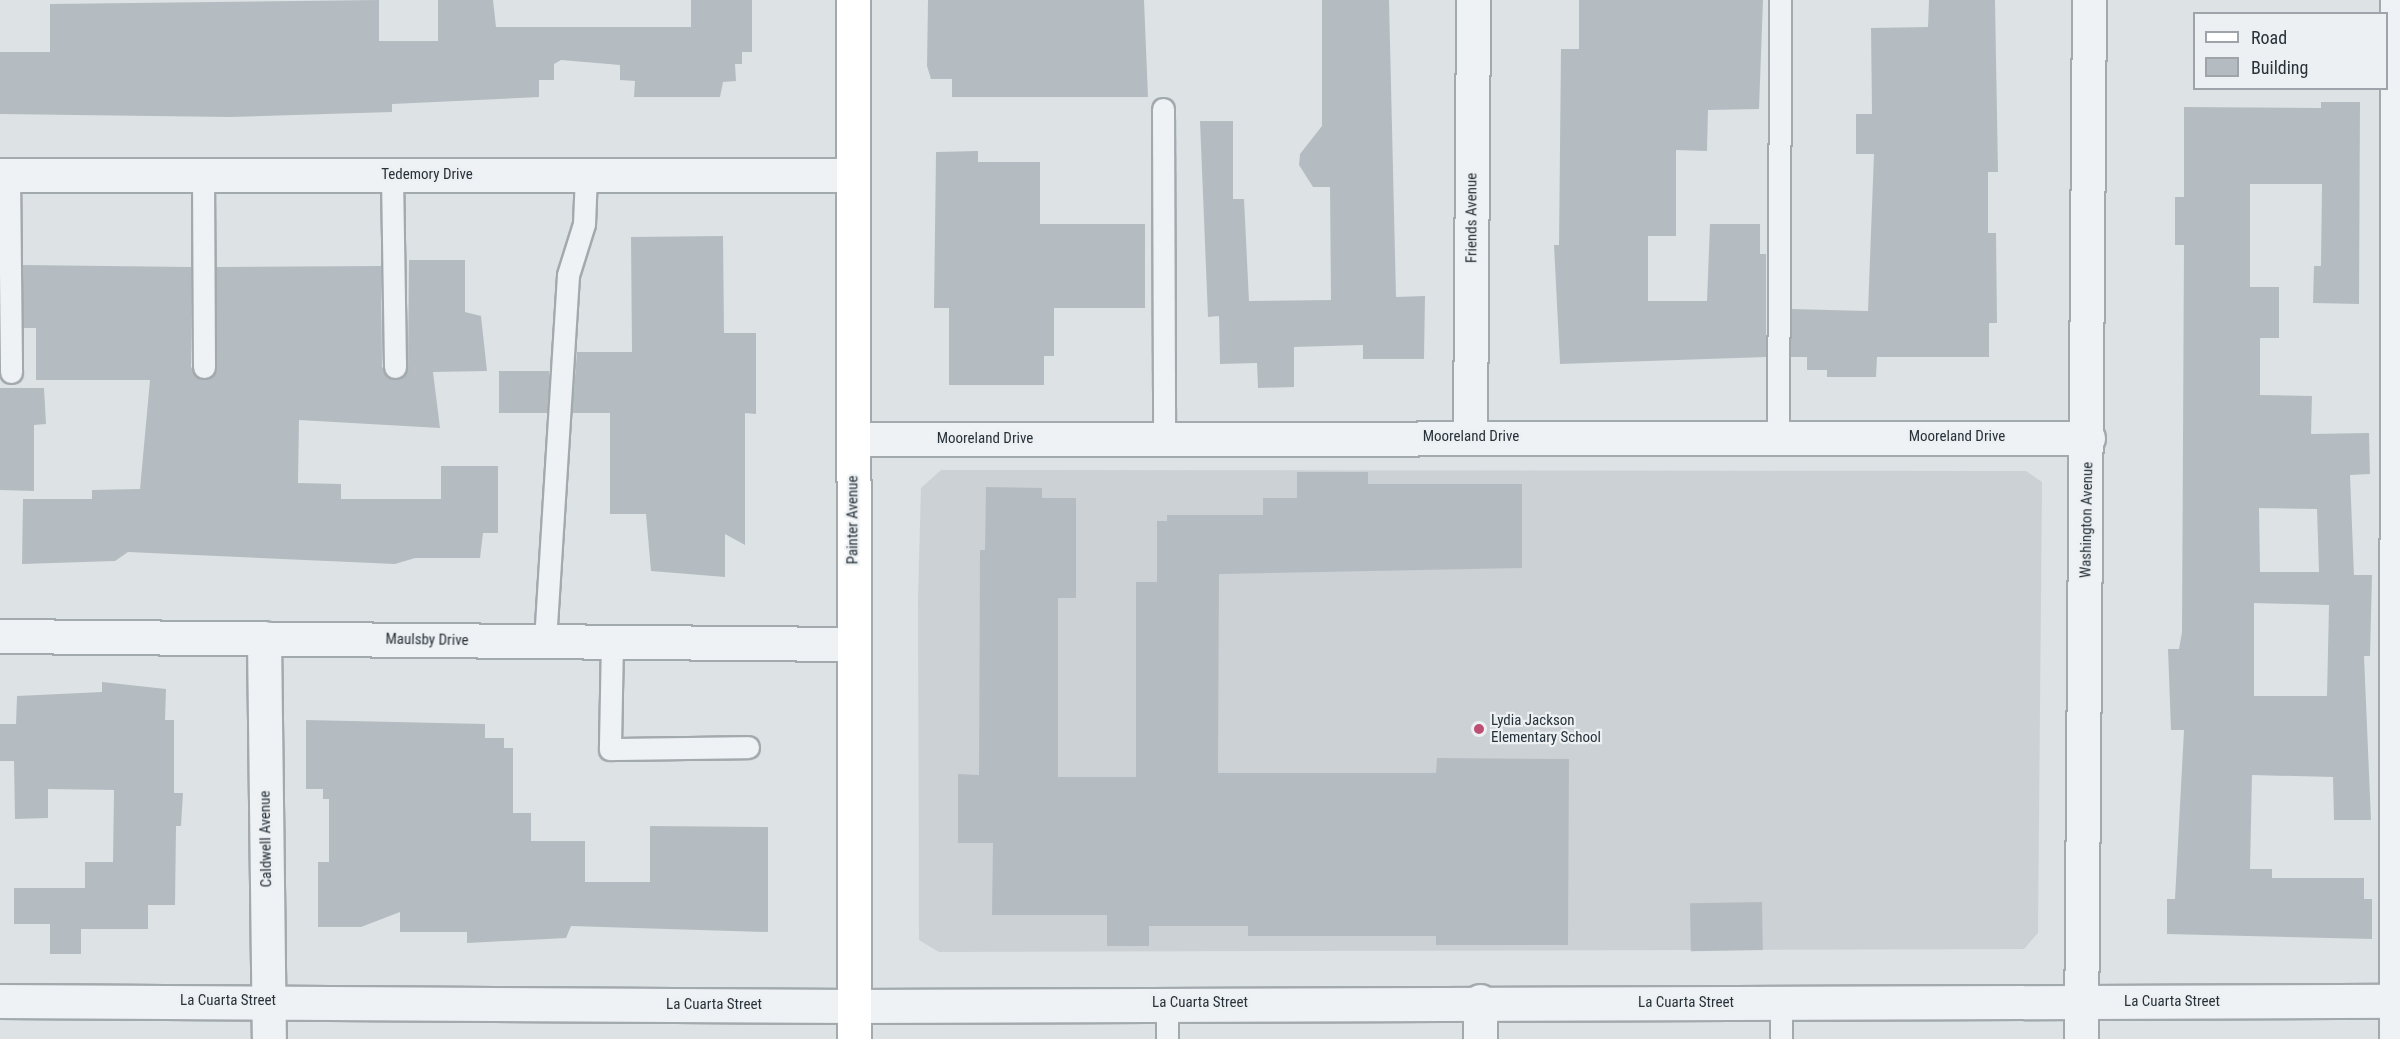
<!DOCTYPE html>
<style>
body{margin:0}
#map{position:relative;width:2400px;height:1039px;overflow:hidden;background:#dde2e5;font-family:"Roboto Condensed",sans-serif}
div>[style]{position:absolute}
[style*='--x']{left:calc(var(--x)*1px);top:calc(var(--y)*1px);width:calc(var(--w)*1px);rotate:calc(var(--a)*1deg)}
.built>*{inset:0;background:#ccd1d6}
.building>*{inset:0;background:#b5bcc1;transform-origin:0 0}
.roads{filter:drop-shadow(2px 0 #a3aaae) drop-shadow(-2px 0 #a3aaae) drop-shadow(0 2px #a3aaae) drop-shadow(0 -2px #a3aaae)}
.service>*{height:21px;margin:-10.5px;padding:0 10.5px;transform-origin:10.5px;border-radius:10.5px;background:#eff2f4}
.minor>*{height:33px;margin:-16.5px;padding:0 16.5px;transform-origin:16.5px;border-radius:16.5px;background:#eff2f4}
.tertiary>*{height:33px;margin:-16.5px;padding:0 16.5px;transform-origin:16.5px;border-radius:16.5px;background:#eff2f4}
.secondary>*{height:33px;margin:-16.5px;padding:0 16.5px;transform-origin:16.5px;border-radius:16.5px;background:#fff}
.dots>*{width:16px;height:16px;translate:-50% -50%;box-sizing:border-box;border:3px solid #ecf0f3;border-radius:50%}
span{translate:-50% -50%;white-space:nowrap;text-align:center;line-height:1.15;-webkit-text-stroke:4.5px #ecf0f3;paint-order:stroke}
.street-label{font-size:15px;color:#28323a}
.poi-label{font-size:15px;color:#28323a}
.left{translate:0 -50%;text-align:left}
.legend{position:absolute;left:2193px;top:12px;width:195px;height:78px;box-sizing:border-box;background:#ecf0f3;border:2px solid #9ea4a9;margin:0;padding:8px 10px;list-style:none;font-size:18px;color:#28323a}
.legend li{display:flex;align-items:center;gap:12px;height:30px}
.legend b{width:30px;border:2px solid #9ea4a9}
</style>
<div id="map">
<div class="built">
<div style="clip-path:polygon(941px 470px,2026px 471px,2042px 482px,2038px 933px,2024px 949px,939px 952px,919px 940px,918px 598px,921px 488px)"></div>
</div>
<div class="building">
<div style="clip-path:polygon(379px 0,379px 41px,438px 41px,438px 0,493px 0,496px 27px,691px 27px,691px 0,752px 0,752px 52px,742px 52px,742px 64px,735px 64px,736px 81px,723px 82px,720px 97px,634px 97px,635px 81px,620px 80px,620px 65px,561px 60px,554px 64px,554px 80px,539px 80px,539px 97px,392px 104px,392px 112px,230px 117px,0 114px,0 52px,50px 52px,50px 4px)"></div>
<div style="clip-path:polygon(928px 0,1144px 0,1148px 97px,952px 97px,952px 79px,931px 79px,927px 66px)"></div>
<div style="clip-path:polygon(1322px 0,1389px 0,1396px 297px,1425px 296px,1424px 359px,1363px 359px,1363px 345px,1294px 347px,1294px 387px,1258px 388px,1257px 363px,1220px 364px,1219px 316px,1208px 317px,1200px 121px,1233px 121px,1233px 199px,1244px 199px,1249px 301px,1331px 300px,1330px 187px,1313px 187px,1299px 165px,1300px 154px,1322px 126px)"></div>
<div style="clip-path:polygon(1579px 0,1763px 0,1759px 109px,1708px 110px,1707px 151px,1676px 150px,1676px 236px,1648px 236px,1648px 301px,1707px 301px,1710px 224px,1760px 224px,1760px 254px,1766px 254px,1766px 357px,1560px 364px,1554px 245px,1559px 245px,1561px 49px,1579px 49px)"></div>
<div style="clip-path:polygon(1929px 0,1995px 0,1998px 172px,1988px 172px,1988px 233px,1996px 233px,1997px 323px,1989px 323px,1989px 357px,1877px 357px,1876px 377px,1827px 377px,1827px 370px,1807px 370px,1807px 357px,1791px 357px,1791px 309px,1868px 311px,1874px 154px,1856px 154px,1856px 114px,1872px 114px,1871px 28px,1928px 27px)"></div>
<div style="clip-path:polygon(evenodd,2321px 102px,2360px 102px,2359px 304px,2313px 303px,2314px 266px,2321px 266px,2322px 184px,2250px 184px,2250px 287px,2279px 287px,2279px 338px,2260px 338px,2260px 395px,2312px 396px,2311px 434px,2369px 433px,2370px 474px,2350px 475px,2354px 575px,2372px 575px,2370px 656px,2364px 656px,2371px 820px,2334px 820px,2333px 777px,2252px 775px,2250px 869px,2272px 869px,2272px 878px,2364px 878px,2364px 899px,2372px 899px,2372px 939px,2167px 934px,2167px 899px,2175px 899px,2184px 730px,2171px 730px,2168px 649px,2179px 649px,2182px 632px,2184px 245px,2175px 245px,2175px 197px,2184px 197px,2184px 107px,2321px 108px,2321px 102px,2259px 508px,2317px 509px,2319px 572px,2260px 572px,2259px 508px,2321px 102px,2254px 603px,2329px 605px,2327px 696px,2254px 696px,2254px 603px)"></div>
<div style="clip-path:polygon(978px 151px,978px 162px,1040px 162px,1040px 224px,1145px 224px,1145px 308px,1054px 308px,1054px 356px,1044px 356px,1044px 385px,949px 385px,949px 308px,934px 308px,936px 152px)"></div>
<div style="clip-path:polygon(723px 236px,724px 333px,756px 333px,756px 414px,745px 413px,745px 545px,725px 534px,725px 577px,651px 571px,646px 514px,610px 514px,610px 413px,572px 413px,577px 352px,632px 352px,631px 237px)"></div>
<div style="clip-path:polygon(409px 260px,465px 260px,465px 312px,481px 316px,487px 371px,433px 372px,440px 428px,299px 420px,298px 483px,341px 484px,341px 499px,441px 499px,441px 466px,498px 466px,498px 533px,483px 533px,480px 558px,415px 558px,395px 564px,128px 552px,115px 561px,22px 564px,23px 499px,92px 499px,92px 490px,140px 489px,150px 380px,36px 380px,36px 328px,23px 328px,23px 265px,191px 267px,191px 367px,203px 380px,217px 367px,216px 267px,381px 266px,382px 367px,396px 380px,408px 367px)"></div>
<div style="left:499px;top:371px;width:50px;height:42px"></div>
<div style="clip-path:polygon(0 388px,44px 388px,46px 424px,34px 425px,34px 491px,0 490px)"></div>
<div style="clip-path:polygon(1297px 472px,1368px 472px,1368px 484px,1522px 484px,1522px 568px,1219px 574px,1218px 773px,1436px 773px,1437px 758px,1569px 759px,1568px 945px,1436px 945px,1436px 936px,1248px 936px,1248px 926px,1149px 926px,1149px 946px,1107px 946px,1107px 915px,992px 915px,993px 843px,958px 843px,958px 774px,979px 775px,980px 550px,985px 550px,986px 487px,1042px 488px,1042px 498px,1076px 498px,1076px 598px,1058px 598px,1058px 777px,1136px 777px,1136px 582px,1157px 582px,1157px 521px,1167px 521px,1167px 515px,1263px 515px,1263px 498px,1297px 498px)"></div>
<div style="clip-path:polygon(102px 682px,166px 689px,165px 720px,174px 720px,174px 793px,183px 793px,181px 826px,176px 826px,175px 905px,148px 905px,148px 929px,81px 929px,81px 954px,50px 954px,50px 924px,14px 924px,14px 888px,85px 888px,85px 862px,113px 862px,114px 790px,48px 789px,48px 818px,15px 819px,14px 761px,0 761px,0 724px,16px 724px,17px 696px,102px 692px)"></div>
<div style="clip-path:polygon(306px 720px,485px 724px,485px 738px,504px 738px,504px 748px,513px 748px,513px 813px,531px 813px,531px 841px,585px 841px,585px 882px,650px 882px,650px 826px,768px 827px,768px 932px,571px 926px,566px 938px,467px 943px,467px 932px,400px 932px,400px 912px,361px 927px,318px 927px,318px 862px,329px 862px,329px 799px,323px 799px,323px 789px,306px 789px)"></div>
<div style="left:1762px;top:902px;width:48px;height:72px;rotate:89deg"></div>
</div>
<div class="roads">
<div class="service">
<div style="--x:1163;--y:109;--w:330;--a:89.8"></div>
<div style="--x:9;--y:175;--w:197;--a:89.4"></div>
<div style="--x:203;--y:175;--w:192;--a:89.7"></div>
<div style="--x:392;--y:175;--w:192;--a:89.1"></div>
<div style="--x:1778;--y:436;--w:436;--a:-89.7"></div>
<div style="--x:545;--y:641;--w:367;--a:-86.4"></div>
<div style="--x:568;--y:275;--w:53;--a:-72.6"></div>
<div style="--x:584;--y:224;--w:49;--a:-87.7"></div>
<div style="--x:612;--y:641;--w:108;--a:91.1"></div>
<div style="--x:610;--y:749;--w:138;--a:-0.8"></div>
<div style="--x:1167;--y:1039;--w:36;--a:-90"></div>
<div style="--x:1781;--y:1039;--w:36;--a:-90"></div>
<div style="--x:2390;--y:1039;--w:1039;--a:-89.94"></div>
</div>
<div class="minor">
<div style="--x:0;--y:175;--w:853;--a:0"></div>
<div style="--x:1470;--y:436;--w:436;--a:-89.6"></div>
<div style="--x:853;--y:439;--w:1235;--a:-0.05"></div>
<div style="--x:0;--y:636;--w:853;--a:0.54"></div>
<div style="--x:264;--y:638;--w:401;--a:89.3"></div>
<div style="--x:1480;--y:1039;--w:38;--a:-90"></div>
<div style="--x:2081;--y:1039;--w:1039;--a:-89.56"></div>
</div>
<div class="tertiary">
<div style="--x:0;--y:1001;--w:854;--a:0.34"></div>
<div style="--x:854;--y:1006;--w:1546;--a:-0.19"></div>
</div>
<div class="secondary">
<div style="--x:853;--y:0;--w:1039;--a:89.94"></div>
</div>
</div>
<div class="dots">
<div style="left:1479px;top:729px;background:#bd4f75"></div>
</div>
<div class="street-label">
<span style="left:427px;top:175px">Tedemory Drive</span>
<span style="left:1472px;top:218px;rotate:-90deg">Friends Avenue</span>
<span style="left:1471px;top:437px">Mooreland Drive</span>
<span style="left:1957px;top:437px">Mooreland Drive</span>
<span style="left:985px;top:439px">Mooreland Drive</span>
<span style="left:853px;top:520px;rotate:-90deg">Painter Avenue</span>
<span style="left:2087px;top:520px;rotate:-89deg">Washington Avenue</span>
<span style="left:427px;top:640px;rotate:1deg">Maulsby Drive</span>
<span style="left:266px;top:839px;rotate:-91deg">Caldwell Avenue</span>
<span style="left:228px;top:1001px">La Cuarta Street</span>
<span style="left:2172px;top:1002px">La Cuarta Street</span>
<span style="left:1200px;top:1003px">La Cuarta Street</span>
<span style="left:1686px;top:1003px">La Cuarta Street</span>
<span style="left:714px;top:1005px">La Cuarta Street</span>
</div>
<div class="poi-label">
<span class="left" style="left:1491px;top:729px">Lydia Jackson<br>Elementary School</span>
</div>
<ul class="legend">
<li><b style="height:8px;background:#fff"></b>Road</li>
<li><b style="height:16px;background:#b5bcc1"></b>Building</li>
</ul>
</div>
